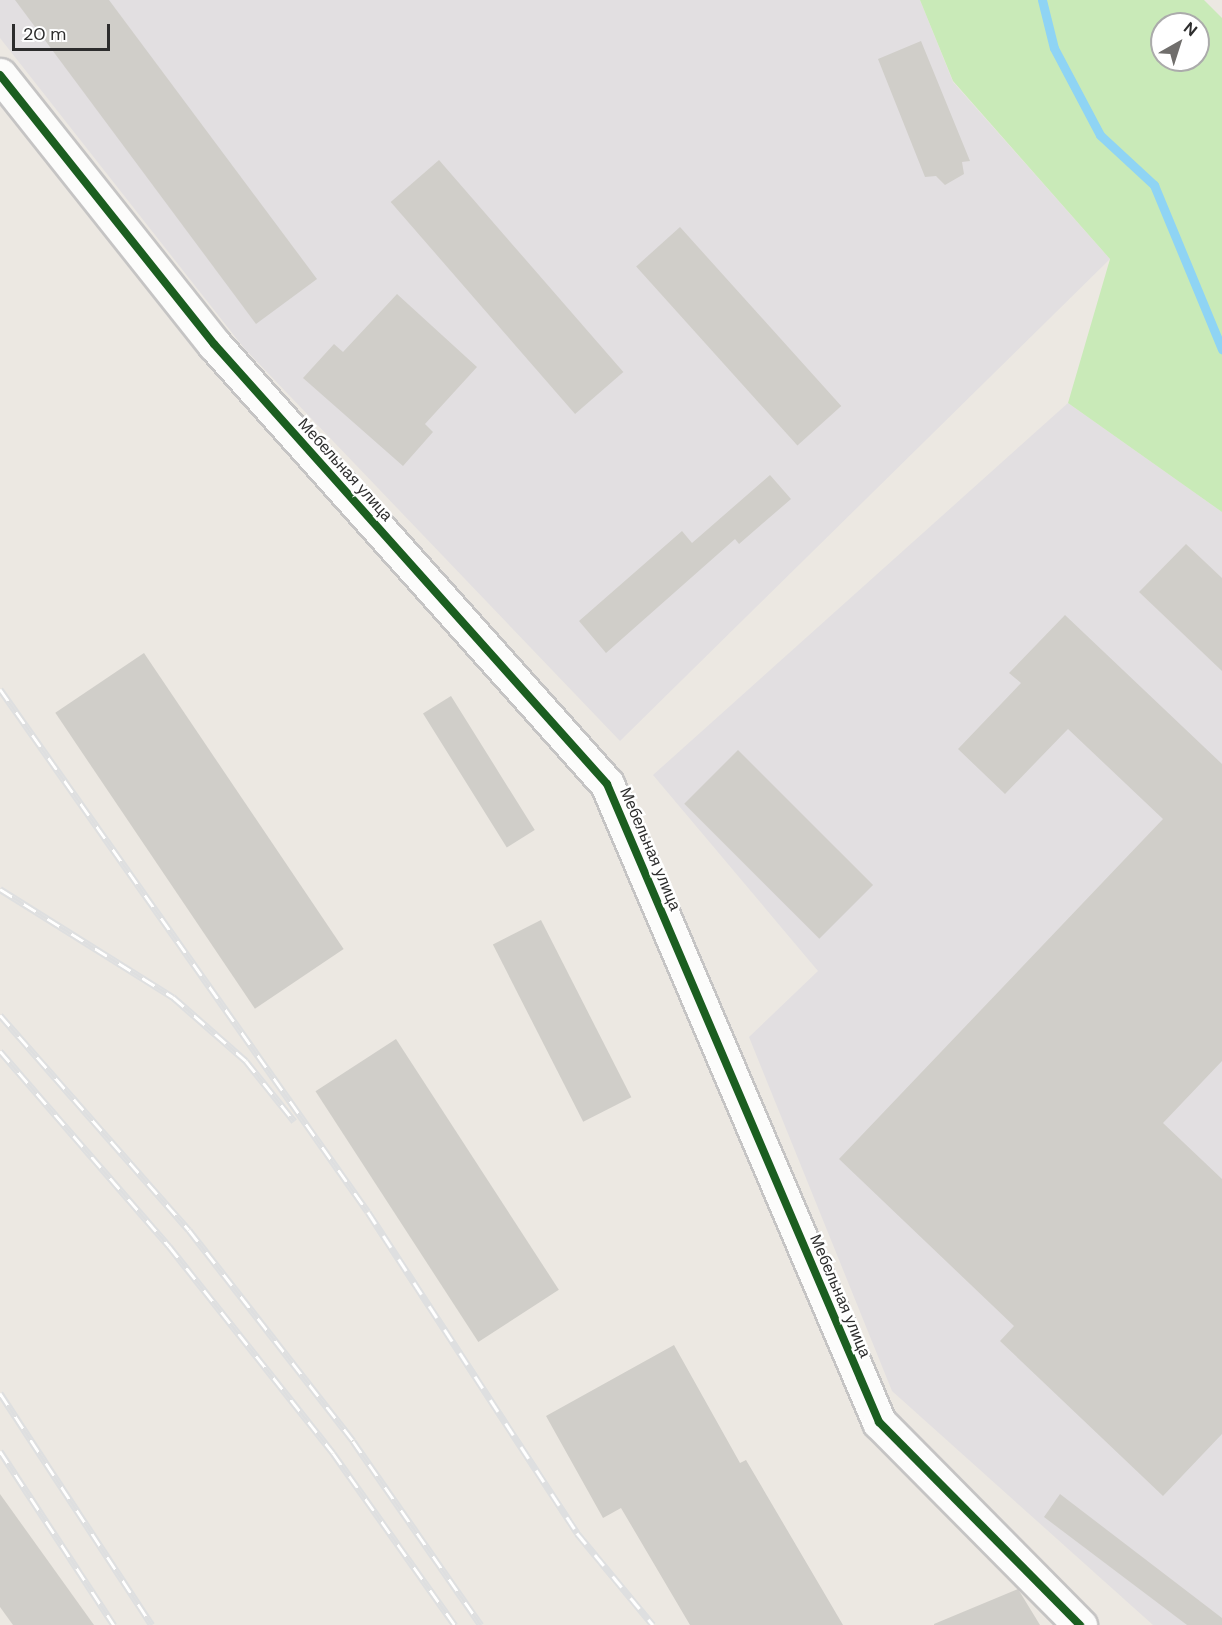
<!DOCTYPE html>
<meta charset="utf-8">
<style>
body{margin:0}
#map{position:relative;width:1222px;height:1625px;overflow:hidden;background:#ece8e2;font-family:"DM Sans",sans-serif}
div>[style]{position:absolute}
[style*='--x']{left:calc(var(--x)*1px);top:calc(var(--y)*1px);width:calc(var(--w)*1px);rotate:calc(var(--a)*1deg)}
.industrial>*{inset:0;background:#e2dfe1}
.green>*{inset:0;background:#c9eab8}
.stream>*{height:9px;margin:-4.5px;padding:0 4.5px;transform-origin:4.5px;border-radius:4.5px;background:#8fd4f4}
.building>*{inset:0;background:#d0cec9;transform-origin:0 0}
.roads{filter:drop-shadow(2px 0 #c5c4c4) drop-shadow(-2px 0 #c5c4c4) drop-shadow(0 2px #c5c4c4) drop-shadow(0 -2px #c5c4c4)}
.street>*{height:33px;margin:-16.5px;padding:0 16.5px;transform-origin:16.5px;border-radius:16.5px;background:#fcfcfb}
.rail>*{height:7px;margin-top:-3.5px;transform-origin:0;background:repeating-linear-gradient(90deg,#fff 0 14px,#dedfe0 0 28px);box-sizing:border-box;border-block:2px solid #dedfe0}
.cycleway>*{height:8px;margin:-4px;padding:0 4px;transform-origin:4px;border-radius:4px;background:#1b5e20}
span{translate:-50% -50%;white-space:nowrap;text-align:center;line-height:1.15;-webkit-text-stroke:5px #fff;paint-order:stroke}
.street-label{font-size:16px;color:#2d2d2d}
.north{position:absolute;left:1150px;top:12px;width:60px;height:60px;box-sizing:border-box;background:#fff;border:2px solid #ababab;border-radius:50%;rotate:39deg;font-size:16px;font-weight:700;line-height:24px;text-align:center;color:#2d2d2d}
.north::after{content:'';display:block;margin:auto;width:21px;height:27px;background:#706e6c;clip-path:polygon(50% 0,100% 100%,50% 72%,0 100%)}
.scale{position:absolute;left:12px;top:24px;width:98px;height:27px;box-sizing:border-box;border:3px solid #2d2d2d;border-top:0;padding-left:8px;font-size:18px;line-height:21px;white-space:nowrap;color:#2d2d2d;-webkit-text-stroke:4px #fff;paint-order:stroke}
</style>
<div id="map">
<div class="industrial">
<div style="clip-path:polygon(0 0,920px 0,953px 82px,1110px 259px,620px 741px,244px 348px,0 38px)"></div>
<div style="clip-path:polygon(1068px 403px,1222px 512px,1222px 1625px,1153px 1625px,892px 1391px,749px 1037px,818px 971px,653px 775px)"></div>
</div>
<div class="green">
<div style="clip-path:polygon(evenodd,920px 0,1204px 0,1222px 18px,1222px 512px,1068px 403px,1110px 259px,953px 81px,920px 0,1162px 24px,1198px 24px,1198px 60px,1162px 60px,1162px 24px)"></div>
</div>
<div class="stream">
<div style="--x:1042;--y:0;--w:49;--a:76"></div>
<div style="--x:1054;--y:48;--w:98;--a:62.1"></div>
<div style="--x:1100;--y:135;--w:74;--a:42.8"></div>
<div style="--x:1154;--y:185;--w:178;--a:67.5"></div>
</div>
<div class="building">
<div style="clip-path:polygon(15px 0,109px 0,317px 279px,256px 324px)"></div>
<div style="clip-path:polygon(921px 41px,970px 161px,962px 162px,964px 174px,945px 185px,936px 176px,925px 177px,878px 59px)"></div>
<div style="left:439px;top:160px;width:281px;height:64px;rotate:49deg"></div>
<div style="left:680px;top:227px;width:241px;height:59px;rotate:48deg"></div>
<div style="clip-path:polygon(397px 294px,477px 367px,425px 424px,433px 432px,403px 466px,303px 378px,334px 344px,343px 352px)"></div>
<div style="clip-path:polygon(770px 475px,791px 499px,739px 544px,735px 539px,606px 653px,579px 621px,682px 531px,692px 543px)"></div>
<div style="clip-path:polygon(1186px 544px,1222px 578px,1222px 671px,1139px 592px)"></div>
<div style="clip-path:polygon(1065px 615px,1222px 764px,1222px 1061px,1163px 1123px,1222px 1179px,1222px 1434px,1163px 1496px,1000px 1341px,1014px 1326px,839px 1159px,1163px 819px,1068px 729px,1005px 794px,958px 749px,1021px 683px,1009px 673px)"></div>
<div style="left:144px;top:653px;width:357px;height:107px;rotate:56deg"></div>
<div style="left:451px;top:696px;width:158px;height:33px;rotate:58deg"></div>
<div style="left:738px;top:750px;width:191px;height:76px;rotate:45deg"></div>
<div style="left:541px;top:920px;width:199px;height:54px;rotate:63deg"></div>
<div style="left:396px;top:1039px;width:299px;height:96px;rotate:57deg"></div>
<div style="clip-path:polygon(674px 1345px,740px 1463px,746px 1460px,843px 1625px,690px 1625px,621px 1508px,603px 1518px,546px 1416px)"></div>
<div style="clip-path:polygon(0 1494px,94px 1625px,13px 1625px,0 1607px)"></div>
<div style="clip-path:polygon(1060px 1494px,1222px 1618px,1222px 1625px,1187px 1625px,1044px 1517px)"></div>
<div style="clip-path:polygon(1018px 1589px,1040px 1625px,934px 1625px,934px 1624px)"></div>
</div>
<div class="roads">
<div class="street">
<div style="--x:0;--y:75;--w:344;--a:51.5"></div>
<div style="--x:214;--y:344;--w:590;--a:48.23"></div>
<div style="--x:607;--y:784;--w:694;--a:66.91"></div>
<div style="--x:879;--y:1422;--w:286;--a:45.3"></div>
</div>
</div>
<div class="rail">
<div style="--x:0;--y:689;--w:639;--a:54.87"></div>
<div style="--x:368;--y:1212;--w:383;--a:56.9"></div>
<div style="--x:577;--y:1533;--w:119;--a:50.4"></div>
<div style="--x:0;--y:889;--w:204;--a:32"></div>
<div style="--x:173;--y:997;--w:97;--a:41.2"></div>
<div style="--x:246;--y:1061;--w:77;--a:51.3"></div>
<div style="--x:0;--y:1015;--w:286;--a:48.7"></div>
<div style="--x:189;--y:1230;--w:267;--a:52.1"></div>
<div style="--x:353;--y:1441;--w:224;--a:55.2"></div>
<div style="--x:0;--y:1051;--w:258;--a:49.1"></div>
<div style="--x:169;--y:1246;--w:264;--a:51.6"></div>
<div style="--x:333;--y:1453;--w:211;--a:54.7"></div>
<div style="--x:0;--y:1393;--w:277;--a:56.8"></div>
<div style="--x:0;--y:1451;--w:208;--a:56.8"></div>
</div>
<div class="cycleway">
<div style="--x:0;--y:75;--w:344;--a:51.5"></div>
<div style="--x:214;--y:344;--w:590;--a:48.23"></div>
<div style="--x:607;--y:784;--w:694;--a:66.91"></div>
<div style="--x:879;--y:1422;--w:286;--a:45.3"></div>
</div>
<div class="street-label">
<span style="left:345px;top:470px;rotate:48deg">Мебельная улица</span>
<span style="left:650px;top:849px;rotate:67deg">Мебельная улица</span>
<span style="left:840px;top:1296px;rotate:67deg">Мебельная улица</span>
</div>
<div class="north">N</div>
<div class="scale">20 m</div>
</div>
